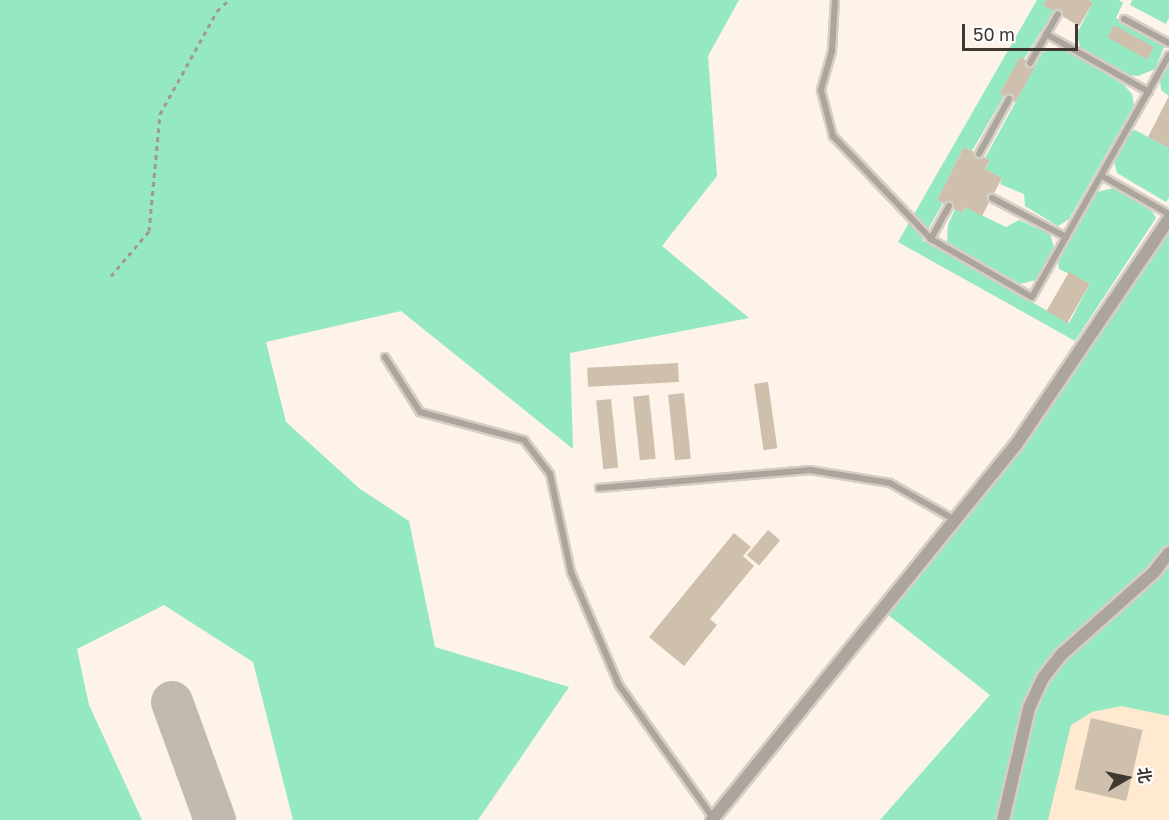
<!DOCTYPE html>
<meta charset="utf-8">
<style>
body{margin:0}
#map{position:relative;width:1169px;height:820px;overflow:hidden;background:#fdf3e8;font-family:"Golos Text","Noto Sans SC",sans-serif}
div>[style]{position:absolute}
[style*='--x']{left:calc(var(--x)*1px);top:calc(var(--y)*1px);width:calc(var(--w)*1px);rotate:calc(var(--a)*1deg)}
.built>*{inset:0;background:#ffead1}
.green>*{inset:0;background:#94e8c2}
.taxiway>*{height:42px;margin:-21px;padding:0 21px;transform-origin:21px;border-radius:21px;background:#c2b9af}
.building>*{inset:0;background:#cfc0ad;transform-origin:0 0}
.path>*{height:3px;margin-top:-1.5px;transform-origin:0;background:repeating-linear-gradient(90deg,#a19990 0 4.5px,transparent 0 9px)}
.roads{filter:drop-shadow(2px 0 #d7cec3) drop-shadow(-2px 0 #d7cec3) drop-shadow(0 2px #d7cec3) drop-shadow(0 -2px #d7cec3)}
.service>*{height:6px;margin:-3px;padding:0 3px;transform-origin:3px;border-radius:3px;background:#aba59d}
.minor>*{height:12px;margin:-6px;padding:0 6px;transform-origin:6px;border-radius:6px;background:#aba59d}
span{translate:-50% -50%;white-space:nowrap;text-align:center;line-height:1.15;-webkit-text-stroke:4.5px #fff;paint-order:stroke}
.north{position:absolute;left:1097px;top:748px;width:60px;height:60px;-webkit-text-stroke:4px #fff;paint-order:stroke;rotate:81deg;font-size:16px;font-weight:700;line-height:24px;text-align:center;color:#3e3831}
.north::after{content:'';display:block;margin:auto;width:21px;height:27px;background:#3e3831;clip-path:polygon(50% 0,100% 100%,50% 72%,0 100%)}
.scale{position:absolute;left:962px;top:24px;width:116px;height:27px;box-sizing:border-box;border:3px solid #3e3831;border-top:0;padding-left:8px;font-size:18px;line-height:21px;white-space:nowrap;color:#3e3831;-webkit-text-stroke:4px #fff;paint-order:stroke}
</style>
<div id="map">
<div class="built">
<div style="clip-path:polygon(1169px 502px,1169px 820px,992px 820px)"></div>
</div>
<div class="green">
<div style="clip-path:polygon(0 0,739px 0,708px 56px,717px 176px,662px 246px,749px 318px,570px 353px,573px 449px,401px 311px,266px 342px,286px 422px,360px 489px,409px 521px,435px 647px,569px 687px,478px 820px,293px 820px,253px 662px,164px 605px,77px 649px,89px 705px,142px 820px,0 820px)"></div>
<div style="clip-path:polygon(1037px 0,1046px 0,1044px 5px,1054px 11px,1024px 59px,1020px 58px,1000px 93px,1004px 96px,972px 151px,964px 147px,937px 200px,943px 203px,922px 240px,1069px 323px,1090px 284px,1059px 269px,1058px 261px,1097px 192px,1114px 188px,1152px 211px,1156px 218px,1075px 341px,898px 242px)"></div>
<div style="clip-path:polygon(1089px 0,1119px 0,1123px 3px,1116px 18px,1165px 45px,1155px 69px,1138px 76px,1127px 75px,1080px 47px,1077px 33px,1093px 3px)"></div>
<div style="clip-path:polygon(1132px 0,1169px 0,1169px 18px,1166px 24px,1130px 5px)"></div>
<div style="clip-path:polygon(1064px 48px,1124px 85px,1132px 94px,1134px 105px,1069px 219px,1058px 226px,1025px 206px,1024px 194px,1000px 184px,1002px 178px,985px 169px,990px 161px,985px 158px,1043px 52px)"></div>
<div style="clip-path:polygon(1169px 64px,1169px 96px,1161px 90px,1160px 79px)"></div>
<div style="clip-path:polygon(1135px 130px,1169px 148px,1169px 198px,1166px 202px,1117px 173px,1114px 161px,1130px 132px)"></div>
<div style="clip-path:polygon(965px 207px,1006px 227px,1019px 220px,1050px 234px,1054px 247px,1036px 280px,1020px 284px,947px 242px,948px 225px,955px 209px,962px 213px)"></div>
<div style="clip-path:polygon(1169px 219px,1169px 716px,1121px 706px,1092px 712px,1071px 725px,1048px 820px,880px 820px,990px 695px,882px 610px,1016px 445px)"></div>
</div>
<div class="taxiway">
<div style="--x:172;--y:702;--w:126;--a:70"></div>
</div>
<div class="building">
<div style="clip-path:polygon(1046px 0,1089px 0,1093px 3px,1079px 26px,1043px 5px)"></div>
<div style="left:1114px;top:25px;width:46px;height:14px;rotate:29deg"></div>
<div style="left:1020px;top:57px;width:18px;height:42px;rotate:29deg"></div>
<div style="clip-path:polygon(1169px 96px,1169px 148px,1148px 137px)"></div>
<div style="clip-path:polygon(964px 147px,990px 160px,985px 169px,1002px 178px,982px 216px,965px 207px,962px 213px,937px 200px)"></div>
<div style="left:1069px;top:272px;width:24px;height:45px;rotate:30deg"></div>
<div style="left:678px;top:363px;width:19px;height:91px;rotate:87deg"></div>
<div style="left:768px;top:382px;width:67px;height:14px;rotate:82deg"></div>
<div style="left:684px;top:393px;width:66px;height:16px;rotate:84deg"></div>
<div style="left:649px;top:395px;width:64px;height:16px;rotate:84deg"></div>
<div style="left:611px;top:399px;width:69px;height:15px;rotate:84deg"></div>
<div style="left:768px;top:530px;width:16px;height:33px;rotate:40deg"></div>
<div style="clip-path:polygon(734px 533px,751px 547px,743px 556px,754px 566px,710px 619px,717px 625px,684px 666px,649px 637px)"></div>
<div style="left:1091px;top:718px;width:53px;height:73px;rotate:13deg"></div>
</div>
<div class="path">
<div style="--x:111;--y:276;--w:59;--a:-49.8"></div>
<div style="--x:149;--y:231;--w:118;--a:-84.6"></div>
<div style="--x:160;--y:114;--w:118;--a:-61"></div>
<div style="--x:217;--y:11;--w:16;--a:-43"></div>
</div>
<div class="roads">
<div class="service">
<div style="--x:835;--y:0;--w:51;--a:93.4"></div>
<div style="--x:832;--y:51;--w:41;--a:105.8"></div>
<div style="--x:821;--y:90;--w:48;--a:75.4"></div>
<div style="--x:833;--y:136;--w:142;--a:46.4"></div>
<div style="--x:1124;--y:19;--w:51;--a:28.1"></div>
<div style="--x:1046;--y:34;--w:118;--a:29.4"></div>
<div style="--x:1030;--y:63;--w:56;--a:-60.3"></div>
<div style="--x:979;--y:154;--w:63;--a:-61.4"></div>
<div style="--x:1102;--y:176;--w:77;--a:29.6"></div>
<div style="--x:992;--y:198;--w:84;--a:27.8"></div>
<div style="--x:949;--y:206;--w:38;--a:119"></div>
<div style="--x:931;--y:239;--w:116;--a:29.9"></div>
<div style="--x:1032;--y:297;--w:278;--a:-60.5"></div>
<div style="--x:385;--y:357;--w:65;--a:57.5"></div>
<div style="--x:420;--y:412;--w:108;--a:15.1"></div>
<div style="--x:524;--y:440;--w:43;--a:52.6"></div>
<div style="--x:550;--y:474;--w:100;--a:77.9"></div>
<div style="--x:571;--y:572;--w:123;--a:67"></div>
<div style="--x:619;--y:685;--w:163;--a:54.7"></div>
<div style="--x:599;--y:488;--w:212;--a:-4.9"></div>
<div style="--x:810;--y:470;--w:81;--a:9.2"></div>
<div style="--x:890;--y:483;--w:75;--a:29.6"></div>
</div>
<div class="minor">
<div style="--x:712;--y:820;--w:483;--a:-51"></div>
<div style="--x:1016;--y:445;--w:273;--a:-55.9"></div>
<div style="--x:1003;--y:820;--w:115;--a:-76.9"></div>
<div style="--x:1029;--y:708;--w:33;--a:-65"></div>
<div style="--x:1043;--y:678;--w:31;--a:-52"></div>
<div style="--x:1062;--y:654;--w:123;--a:-41.7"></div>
<div style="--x:1154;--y:572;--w:24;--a:-52"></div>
</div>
</div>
<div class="north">北</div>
<div class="scale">50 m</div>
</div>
